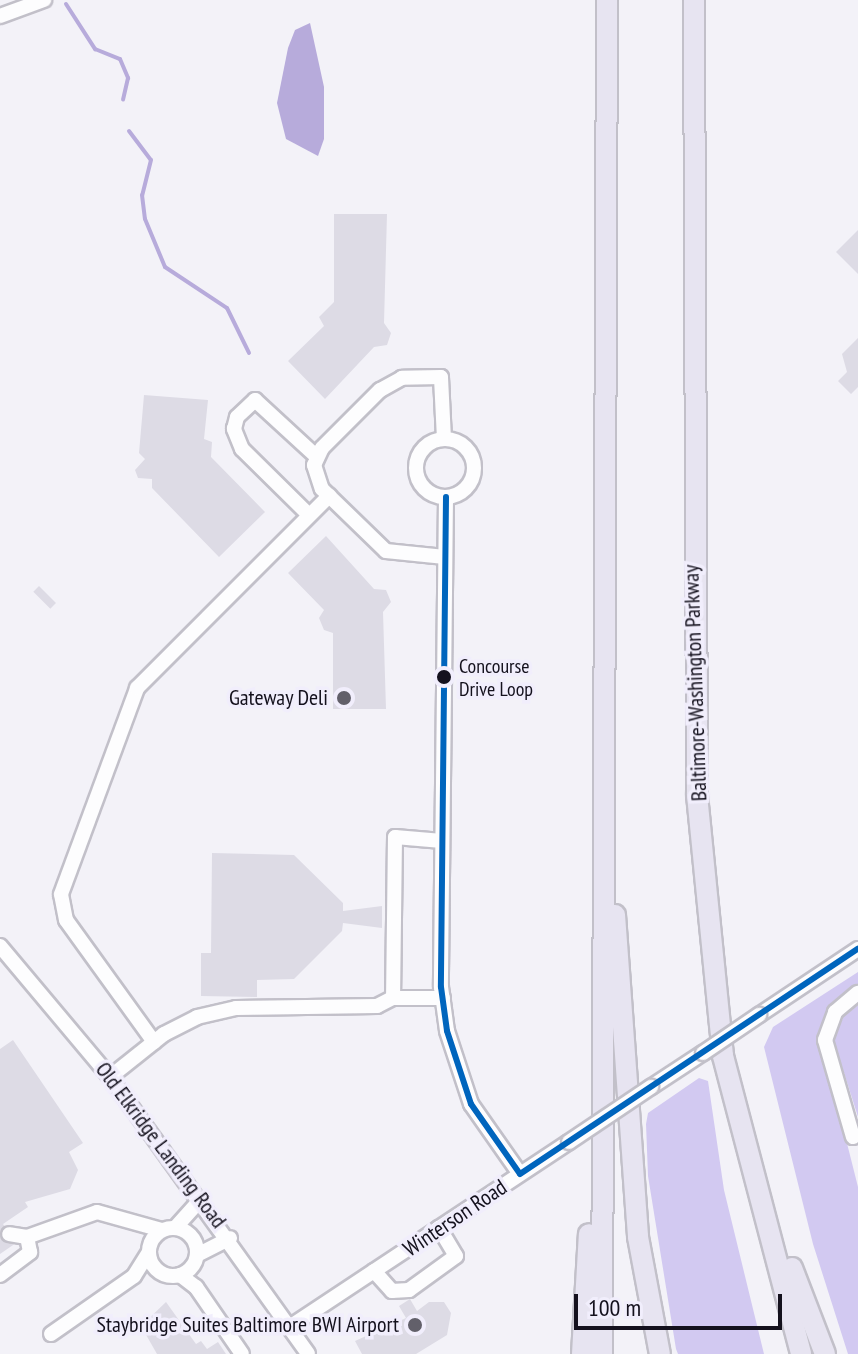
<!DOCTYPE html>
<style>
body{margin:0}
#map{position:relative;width:858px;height:1354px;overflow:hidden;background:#f3f2f8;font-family:"PT Sans Narrow",sans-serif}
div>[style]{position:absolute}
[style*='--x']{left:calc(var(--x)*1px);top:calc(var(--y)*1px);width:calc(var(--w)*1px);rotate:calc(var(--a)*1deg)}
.forest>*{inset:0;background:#d2c9f1}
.water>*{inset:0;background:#b7abdb}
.stream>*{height:4px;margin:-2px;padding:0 2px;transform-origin:2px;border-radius:2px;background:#b7abdb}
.building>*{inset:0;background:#dddbe5;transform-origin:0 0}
.roads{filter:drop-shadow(2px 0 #c2c0c9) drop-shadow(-2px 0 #c2c0c9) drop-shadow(0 2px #c2c0c9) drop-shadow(0 -2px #c2c0c9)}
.minor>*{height:14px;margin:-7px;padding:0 7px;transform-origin:7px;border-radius:7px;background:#fdfdfe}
.minor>.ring{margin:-7px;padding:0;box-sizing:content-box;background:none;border:14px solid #fdfdfe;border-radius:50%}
.highway>*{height:20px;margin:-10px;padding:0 10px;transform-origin:10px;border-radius:10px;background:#e7e4f1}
.bridges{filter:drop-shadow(2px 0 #c2c0c9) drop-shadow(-2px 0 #c2c0c9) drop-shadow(0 2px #c2c0c9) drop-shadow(0 -2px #c2c0c9)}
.minor-bridge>*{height:14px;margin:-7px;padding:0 7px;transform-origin:7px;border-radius:7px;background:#fdfdfe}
.bus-1>*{height:6px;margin:-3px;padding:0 3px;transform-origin:3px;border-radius:3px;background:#0065bd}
.dots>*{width:22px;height:22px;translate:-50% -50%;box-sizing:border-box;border:4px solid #f1eefc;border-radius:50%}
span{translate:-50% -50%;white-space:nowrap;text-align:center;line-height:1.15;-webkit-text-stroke:7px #f1eefc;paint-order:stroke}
.bus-label{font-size:20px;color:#14111d}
.left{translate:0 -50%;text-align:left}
.street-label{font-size:22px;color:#14111d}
.poi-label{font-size:22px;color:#14111d}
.right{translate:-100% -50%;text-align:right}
.scale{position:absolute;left:574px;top:1294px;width:208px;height:36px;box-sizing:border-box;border:4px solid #14111d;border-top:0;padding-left:10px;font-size:24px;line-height:28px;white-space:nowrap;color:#14111d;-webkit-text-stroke:6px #f1eefc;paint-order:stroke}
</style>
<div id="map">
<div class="forest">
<div style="clip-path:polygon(858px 972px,858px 986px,831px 1008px,819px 1032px,858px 1187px,858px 1354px,848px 1354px,813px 1244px,764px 1047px,773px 1027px)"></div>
<div style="clip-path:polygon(858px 1005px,858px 1117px,833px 1038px,844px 1016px)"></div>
<div style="clip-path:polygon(699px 1078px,708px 1081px,724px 1190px,764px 1354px,678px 1354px,676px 1349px,648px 1176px,646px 1124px,648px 1113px)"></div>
</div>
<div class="water">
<div style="clip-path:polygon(310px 23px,324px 87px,324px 139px,318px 156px,286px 139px,277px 103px,288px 48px,295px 30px)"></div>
</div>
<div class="stream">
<div style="--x:66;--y:4;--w:54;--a:57.2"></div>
<div style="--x:95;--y:49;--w:27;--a:22"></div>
<div style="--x:120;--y:59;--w:21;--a:67"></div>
<div style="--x:128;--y:78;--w:22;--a:103"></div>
<div style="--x:129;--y:131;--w:36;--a:53"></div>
<div style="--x:151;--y:160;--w:36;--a:104"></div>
<div style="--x:142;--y:195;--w:24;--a:83"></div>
<div style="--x:145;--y:219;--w:52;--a:67.4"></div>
<div style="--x:165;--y:267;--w:74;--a:33.5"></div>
<div style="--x:227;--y:308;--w:50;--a:63.9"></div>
</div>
<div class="building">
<div style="clip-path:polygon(334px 214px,387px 214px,384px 323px,391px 333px,387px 345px,374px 347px,325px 399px,288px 361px,324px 326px,319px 317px,334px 302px)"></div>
<div style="clip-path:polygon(858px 230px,858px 274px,836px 252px)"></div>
<div style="clip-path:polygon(858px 338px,858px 387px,851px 394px,838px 381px,847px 372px,842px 354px)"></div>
<div style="clip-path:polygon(144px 395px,208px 400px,204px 439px,212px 442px,211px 457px,265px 512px,219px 557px,152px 488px,152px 479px,138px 478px,135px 470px,145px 459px,139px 453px)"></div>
<div style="clip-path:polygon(326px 536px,374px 589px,386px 590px,391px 602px,383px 612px,386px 709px,333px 709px,333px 633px,324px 630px,319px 618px,324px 610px,288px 573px)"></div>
<div style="left:39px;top:586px;width:24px;height:8px;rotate:45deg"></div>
<div style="clip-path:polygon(212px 853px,294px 855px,343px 903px,343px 911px,382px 906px,382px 928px,343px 923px,342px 931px,294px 979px,257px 980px,257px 997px,201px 996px,201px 953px,211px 953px)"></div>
<div style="clip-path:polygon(13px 1040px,83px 1143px,69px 1152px,78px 1170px,70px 1189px,25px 1202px,28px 1207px,3px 1224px,16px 1243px,0 1254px,0 1049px)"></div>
<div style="clip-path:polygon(410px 1299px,417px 1311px,429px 1302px,444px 1302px,451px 1313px,447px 1335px,416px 1354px,362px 1354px,355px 1341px,406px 1318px,399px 1306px)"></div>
<div style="clip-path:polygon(166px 1302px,196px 1344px,201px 1341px,207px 1349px,218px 1342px,226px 1354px,157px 1354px,141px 1326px)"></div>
</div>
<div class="roads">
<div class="minor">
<div style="--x:0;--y:16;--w:47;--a:-20"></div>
<div class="ring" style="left:416px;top:439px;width:44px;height:44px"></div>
<div style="--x:444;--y:439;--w:62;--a:-92.8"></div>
<div style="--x:441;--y:377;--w:39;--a:179"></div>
<div style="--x:402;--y:378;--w:25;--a:151"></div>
<div style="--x:380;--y:390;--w:82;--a:135"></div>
<div style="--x:322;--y:448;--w:19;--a:115"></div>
<div style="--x:314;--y:465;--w:25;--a:72"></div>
<div style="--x:322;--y:489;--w:89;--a:44.1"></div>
<div style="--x:386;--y:551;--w:59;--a:5.8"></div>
<div style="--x:446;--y:497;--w:490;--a:90.6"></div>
<div style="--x:441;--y:987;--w:44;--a:82.2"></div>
<div style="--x:447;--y:1031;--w:77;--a:71.8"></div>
<div style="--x:471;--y:1104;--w:85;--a:55"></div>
<div style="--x:309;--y:515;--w:94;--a:-135.4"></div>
<div style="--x:242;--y:449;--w:22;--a:-112"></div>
<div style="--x:234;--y:429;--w:12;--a:-76"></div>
<div style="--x:237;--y:417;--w:25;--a:-43"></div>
<div style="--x:255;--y:400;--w:84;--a:42.6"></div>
<div style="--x:442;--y:841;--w:47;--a:-175.1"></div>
<div style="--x:395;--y:837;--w:161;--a:90.7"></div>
<div style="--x:393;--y:998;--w:50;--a:0"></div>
<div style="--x:0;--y:946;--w:171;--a:50"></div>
<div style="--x:110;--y:1077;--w:340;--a:54.4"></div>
<div style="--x:759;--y:1015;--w:119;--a:-33.7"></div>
<div style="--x:154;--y:1042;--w:150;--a:-125.8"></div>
<div style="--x:66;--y:920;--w:26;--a:-101"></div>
<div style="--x:61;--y:894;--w:220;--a:-69.7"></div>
<div style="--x:137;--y:688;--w:272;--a:-45"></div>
<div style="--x:110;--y:1077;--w:69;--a:-38.5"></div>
<div style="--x:164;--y:1034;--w:37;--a:-27"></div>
<div style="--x:197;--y:1017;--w:40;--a:-13"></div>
<div style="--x:236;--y:1008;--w:141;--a:-0.8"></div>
<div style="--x:377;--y:1006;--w:18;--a:-27"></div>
<div style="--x:651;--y:1087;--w:62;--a:-33.2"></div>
<div style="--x:853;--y:1137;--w:101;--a:-106.1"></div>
<div style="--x:825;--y:1040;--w:30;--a:-70"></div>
<div style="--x:835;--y:1012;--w:30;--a:-40"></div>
<div class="ring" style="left:149px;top:1228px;width:34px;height:34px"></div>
<div style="--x:175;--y:1228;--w:39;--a:-48"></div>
<div style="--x:27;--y:1237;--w:74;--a:-19.7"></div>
<div style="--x:97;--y:1212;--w:67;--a:15.5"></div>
<div style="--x:197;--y:1255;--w:37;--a:-27"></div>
<div style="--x:374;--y:1271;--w:27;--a:48"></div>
<div style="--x:392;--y:1291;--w:17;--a:-3"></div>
<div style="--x:409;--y:1290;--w:58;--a:-35.9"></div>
<div style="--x:456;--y:1256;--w:33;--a:-121"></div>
<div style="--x:0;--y:1275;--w:38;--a:-37"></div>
<div style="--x:30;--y:1252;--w:15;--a:-101"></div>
<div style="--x:27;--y:1237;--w:18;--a:-171"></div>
<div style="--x:180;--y:1275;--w:20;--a:37"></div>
<div style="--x:196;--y:1287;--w:81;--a:55.5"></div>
<div style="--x:291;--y:1326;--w:333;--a:-33.5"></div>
<div style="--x:51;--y:1334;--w:101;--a:-34.9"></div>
<div style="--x:134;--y:1276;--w:28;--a:-58"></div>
</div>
<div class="highway">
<div style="--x:694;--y:0;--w:795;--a:89.78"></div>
<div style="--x:697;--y:795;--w:262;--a:84.3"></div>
<div style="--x:723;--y:1056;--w:308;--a:75.3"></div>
<div style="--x:615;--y:915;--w:323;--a:85.9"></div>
<div style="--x:638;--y:1237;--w:119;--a:79.4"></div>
<div style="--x:792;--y:1268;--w:92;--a:69"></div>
<div style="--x:582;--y:1354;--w:120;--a:-86.7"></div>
<div style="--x:602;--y:1354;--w:1354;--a:-89.79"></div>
</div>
</div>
<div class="bridges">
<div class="minor-bridge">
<div style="--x:703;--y:1053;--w:68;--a:-34.2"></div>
<div style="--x:569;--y:1142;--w:99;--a:-33.9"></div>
</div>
</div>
<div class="bus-1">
<div style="--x:446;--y:497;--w:490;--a:90.6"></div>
<div style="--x:441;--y:987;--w:44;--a:82.2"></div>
<div style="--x:447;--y:1031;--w:77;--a:71.8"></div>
<div style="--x:471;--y:1104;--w:85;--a:55"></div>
<div style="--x:520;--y:1174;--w:406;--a:-33.7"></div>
</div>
<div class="dots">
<div style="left:444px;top:677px;background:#14111d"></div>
<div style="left:344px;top:698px;background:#62606a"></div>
<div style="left:415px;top:1325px;background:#62606a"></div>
</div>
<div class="bus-label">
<span class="left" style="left:459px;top:678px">Concourse<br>Drive Loop</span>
</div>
<div class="street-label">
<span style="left:695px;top:683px;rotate:-92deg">Baltimore-Washington Parkway</span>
<span style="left:161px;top:1145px;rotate:53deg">Old Elkridge Landing Road</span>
<span style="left:455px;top:1218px;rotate:-34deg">Winterson Road</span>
</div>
<div class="poi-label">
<span class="right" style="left:328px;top:698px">Gateway Deli</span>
<span class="right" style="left:399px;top:1325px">Staybridge Suites Baltimore BWI Airport</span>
</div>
<div class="scale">100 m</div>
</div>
